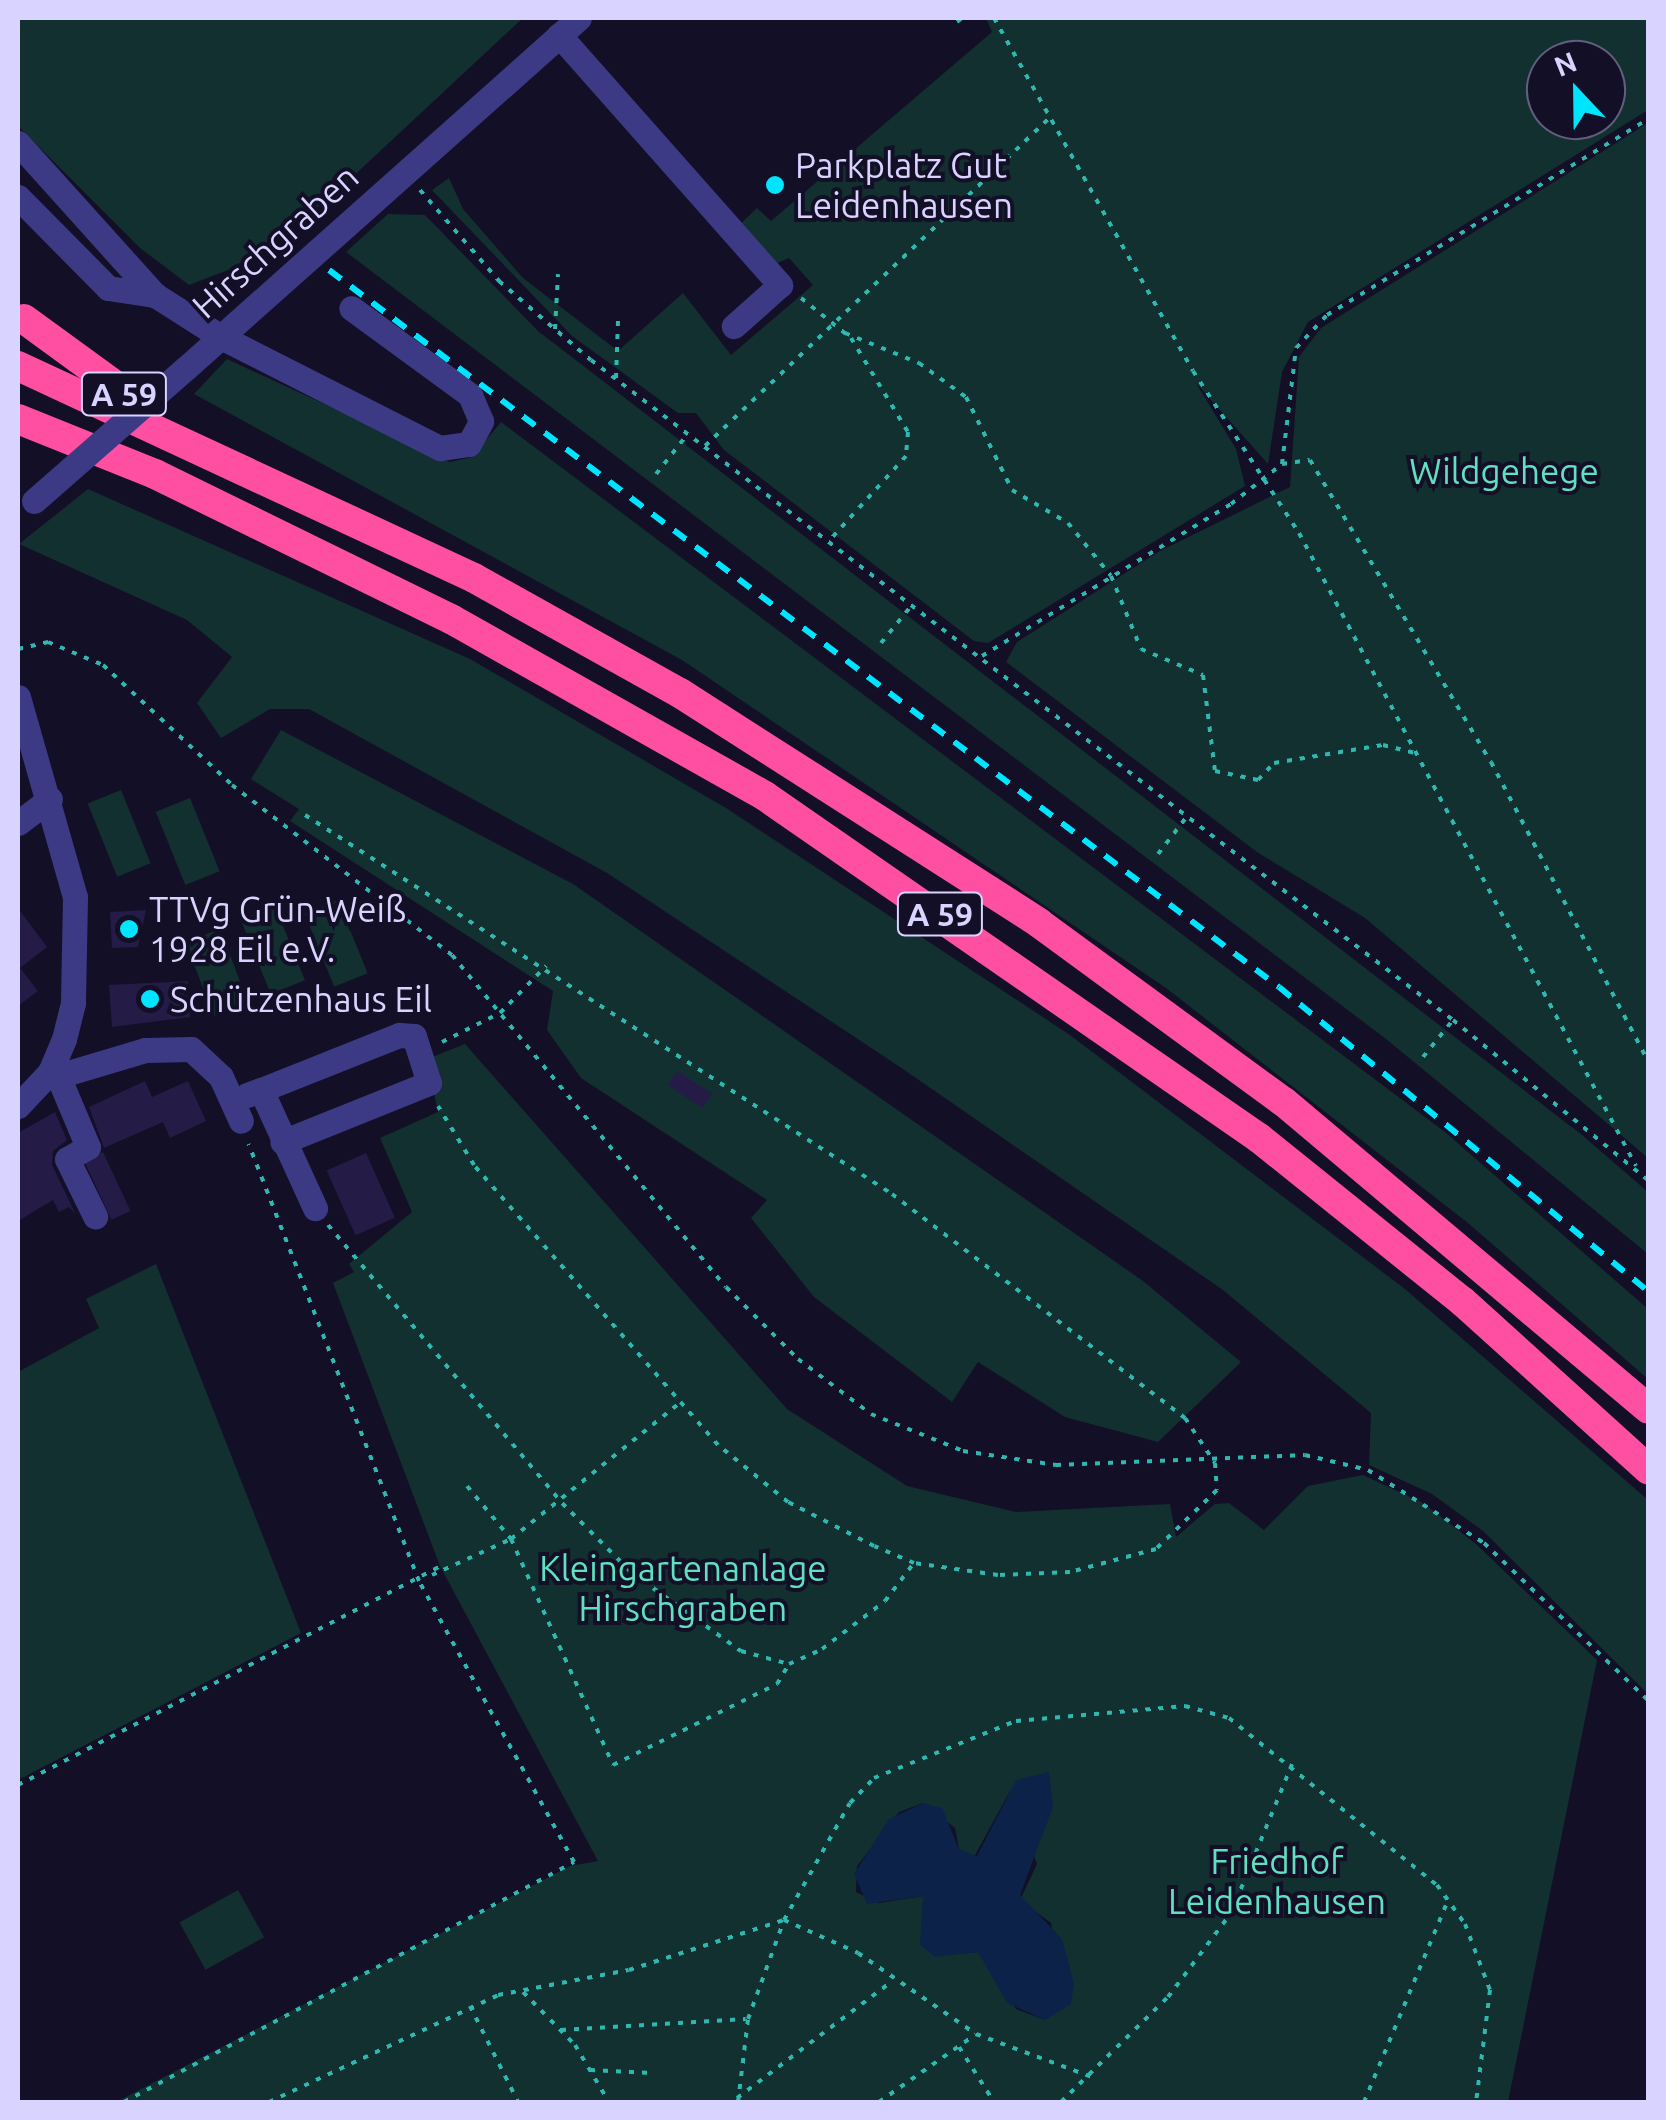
<!DOCTYPE html>
<meta charset="utf-8">
<style>
body{margin:0}
#map{position:relative;width:1666px;height:2120px;overflow:hidden;background:#130f26;font-family:Ubuntu,sans-serif}
div>[style]{position:absolute}
[style*='--x']{left:calc(var(--x)*1px);top:calc(var(--y)*1px);width:calc(var(--w)*1px);rotate:calc(var(--a)*1deg)}
.green>*{inset:0;background:#12302f;transform-origin:0 0}
.water>*{inset:0;background:#0c2248}
.building>*{inset:0;background:#241b47;transform-origin:0 0}
.path>*{height:4px;margin-top:-2px;transform-origin:0;background:repeating-linear-gradient(90deg,#2fb8b0 0 5px,transparent 0 13px)}
.minor>*{height:25px;margin:-12.5px;padding:0 12.5px;transform-origin:12.5px;border-radius:12.5px;background:#3d3a85}
.highway>*{height:30px;margin:-15px;padding:0 15px;transform-origin:15px;border-radius:15px;background:#ff4fa3}
.rail>*{height:6px;margin-top:-3px;transform-origin:0;background:repeating-linear-gradient(90deg,#00e5ff 0 15px,transparent 0 27px)}
.minor-bridge>*{height:25px;margin:-12.5px;padding:0 12.5px;transform-origin:12.5px;border-radius:12.5px;background:#3d3a85}
.dots>*{width:28px;height:28px;translate:-50% -50%;box-sizing:border-box;border:5px solid #130f26;border-radius:50%}
span{translate:-50% -50%;white-space:nowrap;text-align:center;line-height:1.15;-webkit-text-stroke:8px #130f26;paint-order:stroke}
.shield-label span{padding:2px 8px;background:#130f26;border:2px solid;border-radius:8px;-webkit-text-stroke-width:0}
.shield-label{font-size:32px;color:#d9d4ff;font-weight:700}
.poi-label{font-size:35px;color:#d9d4ff}
.left{translate:0 -50%;text-align:left}
.street-label{font-size:35px;color:#d9d4ff}
.park-label{font-size:35px;color:#5fe0c0}
.frame{position:absolute;inset:0;border:20px solid #d9d4ff;pointer-events:none}
.north{position:absolute;left:1526px;top:40px;width:100px;height:100px;box-sizing:border-box;background:#130f26;border:2px solid #625e7d;border-radius:50%;rotate:338deg;font-size:28px;font-weight:700;line-height:40px;text-align:center;color:#d9d4ff}
.north::after{content:'';display:block;margin:auto;width:35px;height:45px;background:#00e5ff;clip-path:polygon(50% 0,100% 100%,50% 72%,0 100%)}
</style>
<div id="map">
<div class="green">
<div style="clip-path:polygon(18px 18px,523px 18px,332px 196px,236px 267px,189px 285px,140px 248px,18px 126px)"></div>
<div style="clip-path:polygon(evenodd,986px 18px,1648px 18px,1648px 110px,1308px 322px,1282px 372px,1268px 464px,1196px 383px,1236px 449px,1245px 486px,988px 643px,974px 641px,724px 450px,696px 413px,678px 413px,572px 336px,432px 190px,449px 178px,463px 209px,523px 278px,618px 351px,683px 293px,731px 355px,813px 285px,789px 258px,771px 266px,737px 227px,757px 208px,771px 221px,992px 32px,986px 18px,1546px 60px,1606px 60px,1606px 120px,1546px 120px,1546px 60px)"></div>
<div style="clip-path:polygon(1648px 123px,1648px 1158px,1365px 918px,1257px 852px,1006px 662px,1017px 642px,1160px 551px,1290px 487px,1299px 357px,1321px 328px)"></div>
<div style="clip-path:polygon(388px 214px,425px 215px,538px 331px,1582px 1135px,1648px 1192px,1648px 1254px,1386px 1039px,346px 252px)"></div>
<div style="clip-path:polygon(227px 359px,450px 462px,472px 457px,501px 422px,1445px 1132px,1648px 1309px,1648px 1379px,1468px 1223px,1166px 988px,917px 819px,682px 660px,194px 394px)"></div>
<div style="clip-path:polygon(88px 489px,470px 659px,726px 808px,1070px 1035px,1405px 1289px,1648px 1500px,1648px 1694px,1483px 1531px,1432px 1494px,1369px 1465px,1371px 1413px,1223px 1290px,900px 1067px,607px 873px,309px 709px,270px 709px,221px 738px,197px 703px,232px 657px,187px 620px,19px 544px)"></div>
<div style="clip-path:polygon(281px 730px,573px 884px,1143px 1281px,1241px 1362px,1158px 1442px,1065px 1417px,978px 1362px,952px 1402px,814px 1297px,751px 1218px,767px 1200px,581px 1078px,547px 1030px,553px 991px,290px 821px,299px 809px,251px 779px)"></div>
<div style="left:121px;top:790px;width:79px;height:36px;rotate:68deg"></div>
<div style="left:190px;top:798px;width:79px;height:37px;rotate:68deg"></div>
<div style="left:338px;top:900px;width:79px;height:36px;rotate:68deg"></div>
<div style="left:275px;top:906px;width:80px;height:37px;rotate:68deg"></div>
<div style="left:220px;top:929px;width:79px;height:37px;rotate:69deg"></div>
<div style="clip-path:polygon(evenodd,465px 1044px,787px 1409px,907px 1486px,1016px 1512px,1170px 1504px,1176px 1537px,1215px 1504px,1229px 1503px,1264px 1530px,1308px 1486px,1363px 1475px,1423px 1503px,1476px 1544px,1597px 1660px,1508px 2102px,116px 2102px,570px 1866px,598px 1861px,440px 1566px,333px 1283px,354px 1272px,349px 1264px,412px 1212px,380px 1138px,438px 1112px,427px 1059px,465px 1044px,1010px 1791px,1037px 1864px,1020px 1900px,1051px 1923px,1062px 2007px,1045px 2020px,1016px 2009px,978px 1952px,935px 1956px,923px 1896px,879px 1903px,856px 1892px,857px 1866px,899px 1812px,923px 1803px,955px 1828px,959px 1849px,974px 1857px,1010px 1791px)"></div>
<div style="clip-path:polygon(156px 1264px,301px 1633px,18px 1780px,18px 1372px,99px 1328px,86px 1299px)"></div>
<div style="left:238px;top:1890px;width:54px;height:67px;rotate:61deg"></div>
</div>
<div class="water">
<div style="clip-path:polygon(1049px 1772px,1053px 1807px,1020px 1895px,1062px 1939px,1074px 1983px,1071px 2004px,1045px 2020px,1007px 2003px,978px 1952px,935px 1957px,920px 1945px,923px 1896px,867px 1904px,854px 1874px,889px 1819px,923px 1803px,942px 1808px,959px 1849px,977px 1856px,1016px 1780px)"></div>
</div>
<div class="building">
<div style="clip-path:polygon(18px 908px,47px 947px,20px 968px,38px 991px,18px 1006px)"></div>
<div style="clip-path:polygon(146px 910px,138px 947px,112px 948px,110px 912px)"></div>
<div style="clip-path:polygon(188px 981px,190px 1017px,112px 1027px,109px 985px)"></div>
<div style="left:677px;top:1071px;width:42px;height:17px;rotate:33deg"></div>
<div style="clip-path:polygon(145px 1081px,152px 1097px,188px 1081px,206px 1121px,170px 1138px,163px 1122px,104px 1148px,89px 1107px)"></div>
<div style="clip-path:polygon(55px 1112px,67px 1140px,53px 1151px,52px 1165px,76px 1215px,69px 1207px,59px 1212px,53px 1200px,18px 1221px,18px 1133px)"></div>
<div style="left:103px;top:1152px;width:65px;height:21px;rotate:65deg"></div>
<div style="left:366px;top:1153px;width:71px;height:43px;rotate:66deg"></div>
</div>
<div class="path">
<div style="--x:994;--y:18;--w:405;--a:60.6"></div>
<div style="--x:1193;--y:371;--w:194;--a:56.8"></div>
<div style="--x:1299;--y:533;--w:717;--a:61.97"></div>
<div style="--x:957;--y:22;--w:6;--a:-39"></div>
<div style="--x:420;--y:190;--w:121;--a:49"></div>
<div style="--x:499;--y:281;--w:121;--a:40.7"></div>
<div style="--x:591;--y:360;--w:1086;--a:37.44"></div>
<div style="--x:1453;--y:1020;--w:252;--a:39.4"></div>
<div style="--x:801;--y:298;--w:64;--a:38.7"></div>
<div style="--x:851;--y:338;--w:110;--a:58.8"></div>
<div style="--x:908;--y:432;--w:24;--a:95"></div>
<div style="--x:906;--y:456;--w:115;--a:132.2"></div>
<div style="--x:555;--y:329;--w:55;--a:-86.9"></div>
<div style="--x:845;--y:333;--w:80;--a:22.1"></div>
<div style="--x:919;--y:363;--w:58;--a:35.9"></div>
<div style="--x:966;--y:397;--w:104;--a:63.7"></div>
<div style="--x:1012;--y:490;--w:65;--a:30.5"></div>
<div style="--x:1068;--y:523;--w:68;--a:50.9"></div>
<div style="--x:1111;--y:576;--w:79;--a:67.7"></div>
<div style="--x:1141;--y:649;--w:67;--a:22.8"></div>
<div style="--x:1203;--y:675;--w:97;--a:82.9"></div>
<div style="--x:1215;--y:771;--w:44;--a:11.8"></div>
<div style="--x:1258;--y:780;--w:23;--a:-47"></div>
<div style="--x:1274;--y:763;--w:110;--a:-9.4"></div>
<div style="--x:1383;--y:745;--w:33;--a:14"></div>
<div style="--x:616;--y:378;--w:58;--a:-88"></div>
<div style="--x:705;--y:446;--w:477;--a:-43.6"></div>
<div style="--x:1282;--y:464;--w:28;--a:-8"></div>
<div style="--x:1310;--y:460;--w:352;--a:59.1"></div>
<div style="--x:1491;--y:762;--w:338;--a:62.3"></div>
<div style="--x:656;--y:474;--w:50;--a:-51.5"></div>
<div style="--x:881;--y:643;--w:49;--a:-50.8"></div>
<div style="--x:18;--y:649;--w:31;--a:-13"></div>
<div style="--x:48;--y:642;--w:60;--a:22.7"></div>
<div style="--x:103;--y:665;--w:176;--a:42.9"></div>
<div style="--x:232;--y:785;--w:278;--a:37.7"></div>
<div style="--x:452;--y:955;--w:430;--a:50.5"></div>
<div style="--x:726;--y:1287;--w:102;--a:45"></div>
<div style="--x:798;--y:1359;--w:91;--a:37"></div>
<div style="--x:871;--y:1414;--w:99;--a:21.9"></div>
<div style="--x:963;--y:1451;--w:94;--a:8.6"></div>
<div style="--x:1056;--y:1465;--w:249;--a:-2.3"></div>
<div style="--x:1305;--y:1455;--w:65;--a:13.4"></div>
<div style="--x:1368;--y:1470;--w:137;--a:32.2"></div>
<div style="--x:1484;--y:1543;--w:227;--a:43.8"></div>
<div style="--x:982;--y:656;--w:292;--a:-31.4"></div>
<div style="--x:1231;--y:504;--w:65;--a:-38.1"></div>
<div style="--x:1282;--y:464;--w:117;--a:-83.1"></div>
<div style="--x:1296;--y:348;--w:45;--a:-46.8"></div>
<div style="--x:1327;--y:315;--w:376;--a:-31.4"></div>
<div style="--x:305;--y:815;--w:699;--a:32.85"></div>
<div style="--x:892;--y:1194;--w:369;--a:37.4"></div>
<div style="--x:1185;--y:1418;--w:54;--a:56.3"></div>
<div style="--x:1215;--y:1463;--w:27;--a:86"></div>
<div style="--x:1217;--y:1490;--w:85;--a:136"></div>
<div style="--x:1156;--y:1549;--w:89;--a:165"></div>
<div style="--x:1070;--y:1572;--w:72;--a:177.6"></div>
<div style="--x:998;--y:1575;--w:85;--a:-171.9"></div>
<div style="--x:914;--y:1563;--w:43;--a:-157"></div>
<div style="--x:874;--y:1546;--w:97;--a:-152.9"></div>
<div style="--x:788;--y:1502;--w:90;--a:-140.8"></div>
<div style="--x:718;--y:1445;--w:371;--a:-131.1"></div>
<div style="--x:474;--y:1165;--w:69;--a:-121.4"></div>
<div style="--x:1158;--y:854;--w:49;--a:-52.4"></div>
<div style="--x:442;--y:1042;--w:65;--a:-26.6"></div>
<div style="--x:500;--y:1013;--w:66;--a:-45.6"></div>
<div style="--x:1423;--y:1057;--w:48;--a:-51"></div>
<div style="--x:328;--y:1225;--w:363;--a:49.9"></div>
<div style="--x:562;--y:1503;--w:99;--a:45"></div>
<div style="--x:632;--y:1573;--w:134;--a:35.6"></div>
<div style="--x:741;--y:1651;--w:50;--a:15.2"></div>
<div style="--x:789;--y:1664;--w:36;--a:-24"></div>
<div style="--x:822;--y:1649;--w:79;--a:-37.3"></div>
<div style="--x:885;--y:1601;--w:48;--a:-52.7"></div>
<div style="--x:467;--y:1486;--w:69;--a:50.3"></div>
<div style="--x:511;--y:1539;--w:248;--a:65.7"></div>
<div style="--x:613;--y:1765;--w:183;--a:-26.3"></div>
<div style="--x:777;--y:1684;--w:23;--a:-59"></div>
<div style="--x:432;--y:1575;--w:87;--a:-24.5"></div>
<div style="--x:511;--y:1539;--w:218;--a:-38.9"></div>
<div style="--x:18;--y:1785;--w:475;--a:-27.4"></div>
<div style="--x:523;--y:1992;--w:74;--a:45.5"></div>
<div style="--x:575;--y:2045;--w:66;--a:59.2"></div>
<div style="--x:470;--y:2006;--w:107;--a:63.4"></div>
<div style="--x:561;--y:2030;--w:185;--a:-3.4"></div>
<div style="--x:959;--y:2047;--w:65;--a:57.5"></div>
<div style="--x:590;--y:2070;--w:62;--a:2.8"></div>
<div style="--x:737;--y:2098;--w:193;--a:-37"></div>
<div style="--x:124;--y:2102;--w:510;--a:-28.07"></div>
<div style="--x:574;--y:1862;--w:321;--a:-118.9"></div>
<div style="--x:419;--y:1581;--w:469;--a:-111.3"></div>
<div style="--x:269;--y:2102;--w:253;--a:-25"></div>
<div style="--x:498;--y:1995;--w:133;--a:-10.8"></div>
<div style="--x:629;--y:1970;--w:163;--a:-17.9"></div>
<div style="--x:784;--y:1920;--w:81;--a:24"></div>
<div style="--x:858;--y:1953;--w:143;--a:34.5"></div>
<div style="--x:976;--y:2034;--w:124;--a:20.3"></div>
<div style="--x:738;--y:2102;--w:84;--a:-83.1"></div>
<div style="--x:748;--y:2019;--w:105;--a:-70"></div>
<div style="--x:784;--y:1920;--w:134;--a:-60.6"></div>
<div style="--x:850;--y:1803;--w:35;--a:-46"></div>
<div style="--x:874;--y:1778;--w:153;--a:-21.9"></div>
<div style="--x:1016;--y:1721;--w:170;--a:-5.1"></div>
<div style="--x:1185;--y:1706;--w:46;--a:15.3"></div>
<div style="--x:1229;--y:1718;--w:267;--a:38.8"></div>
<div style="--x:1437;--y:1885;--w:48;--a:54.3"></div>
<div style="--x:1465;--y:1924;--w:71;--a:69.3"></div>
<div style="--x:1490;--y:1990;--w:113;--a:97.1"></div>
<div style="--x:879;--y:2102;--w:118;--a:-35"></div>
<div style="--x:1061;--y:2102;--w:150;--a:-44.5"></div>
<div style="--x:1168;--y:1997;--w:105;--a:-53.1"></div>
<div style="--x:1231;--y:1913;--w:161;--a:-67.7"></div>
<div style="--x:1364;--y:2102;--w:219;--a:-67.4"></div>
</div>
<div class="minor">
<div style="--x:559;--y:35;--w:334;--a:48.5"></div>
<div style="--x:780;--y:285;--w:62;--a:138.3"></div>
<div style="--x:18;--y:143;--w:205;--a:48"></div>
<div style="--x:18;--y:197;--w:128;--a:45.3"></div>
<div style="--x:108;--y:288;--w:48;--a:8.5"></div>
<div style="--x:155;--y:295;--w:78;--a:32.5"></div>
<div style="--x:221;--y:337;--w:246;--a:26.9"></div>
<div style="--x:440;--y:448;--w:29;--a:-8"></div>
<div style="--x:469;--y:444;--w:26;--a:-62"></div>
<div style="--x:481;--y:421;--w:28;--a:-113"></div>
<div style="--x:470;--y:395;--w:147;--a:-143.8"></div>
<div style="--x:186;--y:368;--w:526;--a:-41.69"></div>
<div style="--x:18;--y:697;--w:208;--a:74.1"></div>
<div style="--x:75;--y:897;--w:106;--a:91.1"></div>
<div style="--x:73;--y:1003;--w:37;--a:104"></div>
<div style="--x:64;--y:1039;--w:36;--a:113"></div>
<div style="--x:50;--y:1072;--w:47;--a:133.3"></div>
<div style="--x:18;--y:823;--w:40;--a:-37"></div>
<div style="--x:50;--y:1072;--w:9;--a:27"></div>
<div style="--x:58;--y:1076;--w:91;--a:-16.6"></div>
<div style="--x:145;--y:1050;--w:46;--a:-1.2"></div>
<div style="--x:191;--y:1049;--w:41;--a:43"></div>
<div style="--x:221;--y:1077;--w:48;--a:65.6"></div>
<div style="--x:58;--y:1076;--w:77;--a:67.1"></div>
<div style="--x:88;--y:1147;--w:24;--a:150"></div>
<div style="--x:67;--y:1159;--w:64;--a:63.8"></div>
<div style="--x:261;--y:1090;--w:149;--a:-21.7"></div>
<div style="--x:399;--y:1035;--w:15;--a:4"></div>
<div style="--x:414;--y:1036;--w:49;--a:72.3"></div>
<div style="--x:429;--y:1083;--w:158;--a:158.1"></div>
<div style="--x:247;--y:1095;--w:15;--a:-20"></div>
<div style="--x:261;--y:1090;--w:130;--a:65.4"></div>
</div>
<div class="highway">
<div style="--x:24;--y:319;--w:142;--a:36.1"></div>
<div style="--x:18;--y:366;--w:503;--a:24.93"></div>
<div style="--x:474;--y:578;--w:236;--a:29.2"></div>
<div style="--x:680;--y:693;--w:426;--a:32.6"></div>
<div style="--x:1039;--y:923;--w:303;--a:36.2"></div>
<div style="--x:1284;--y:1102;--w:476;--a:40.1"></div>
<div style="--x:18;--y:419;--w:148;--a:21.9"></div>
<div style="--x:155;--y:474;--w:330;--a:26.1"></div>
<div style="--x:451;--y:619;--w:360;--a:29.4"></div>
<div style="--x:765;--y:796;--w:601;--a:34.7"></div>
<div style="--x:1259;--y:1138;--w:260;--a:38.8"></div>
<div style="--x:1462;--y:1301;--w:251;--a:42.1"></div>
</div>
<div class="rail">
<div style="--x:329;--y:270;--w:1190;--a:37.04"></div>
<div style="--x:1279;--y:987;--w:478;--a:39.5"></div>
</div>
<div class="minor-bridge">
<div style="--x:34;--y:501;--w:202;--a:-41.2"></div>
</div>
<div class="dots">
<div style="left:775px;top:185px;background:#00e5ff"></div>
<div style="left:129px;top:929px;background:#00e5ff"></div>
<div style="left:150px;top:999px;background:#00e5ff"></div>
</div>
<div class="shield-label">
<span style="left:124px;top:394px">A 59</span>
<span style="left:940px;top:914px">A 59</span>
</div>
<div class="poi-label">
<span class="left" style="left:795px;top:185px">Parkplatz Gut<br>Leidenhausen</span>
<span class="left" style="left:149px;top:929px">TTVg Grün-Weiß<br>1928 Eil e.V.</span>
<span class="left" style="left:170px;top:999px">Schützenhaus Eil</span>
</div>
<div class="street-label">
<span style="left:275px;top:241px;rotate:-42deg">Hirschgraben</span>
</div>
<div class="park-label">
<span style="left:1504px;top:471px">Wildgehege</span>
<span style="left:683px;top:1588px">Kleingartenanlage<br>Hirschgraben</span>
<span style="left:1277px;top:1881px">Friedhof<br>Leidenhausen</span>
</div>
<div class="frame"></div>
<div class="north">N</div>
</div>
